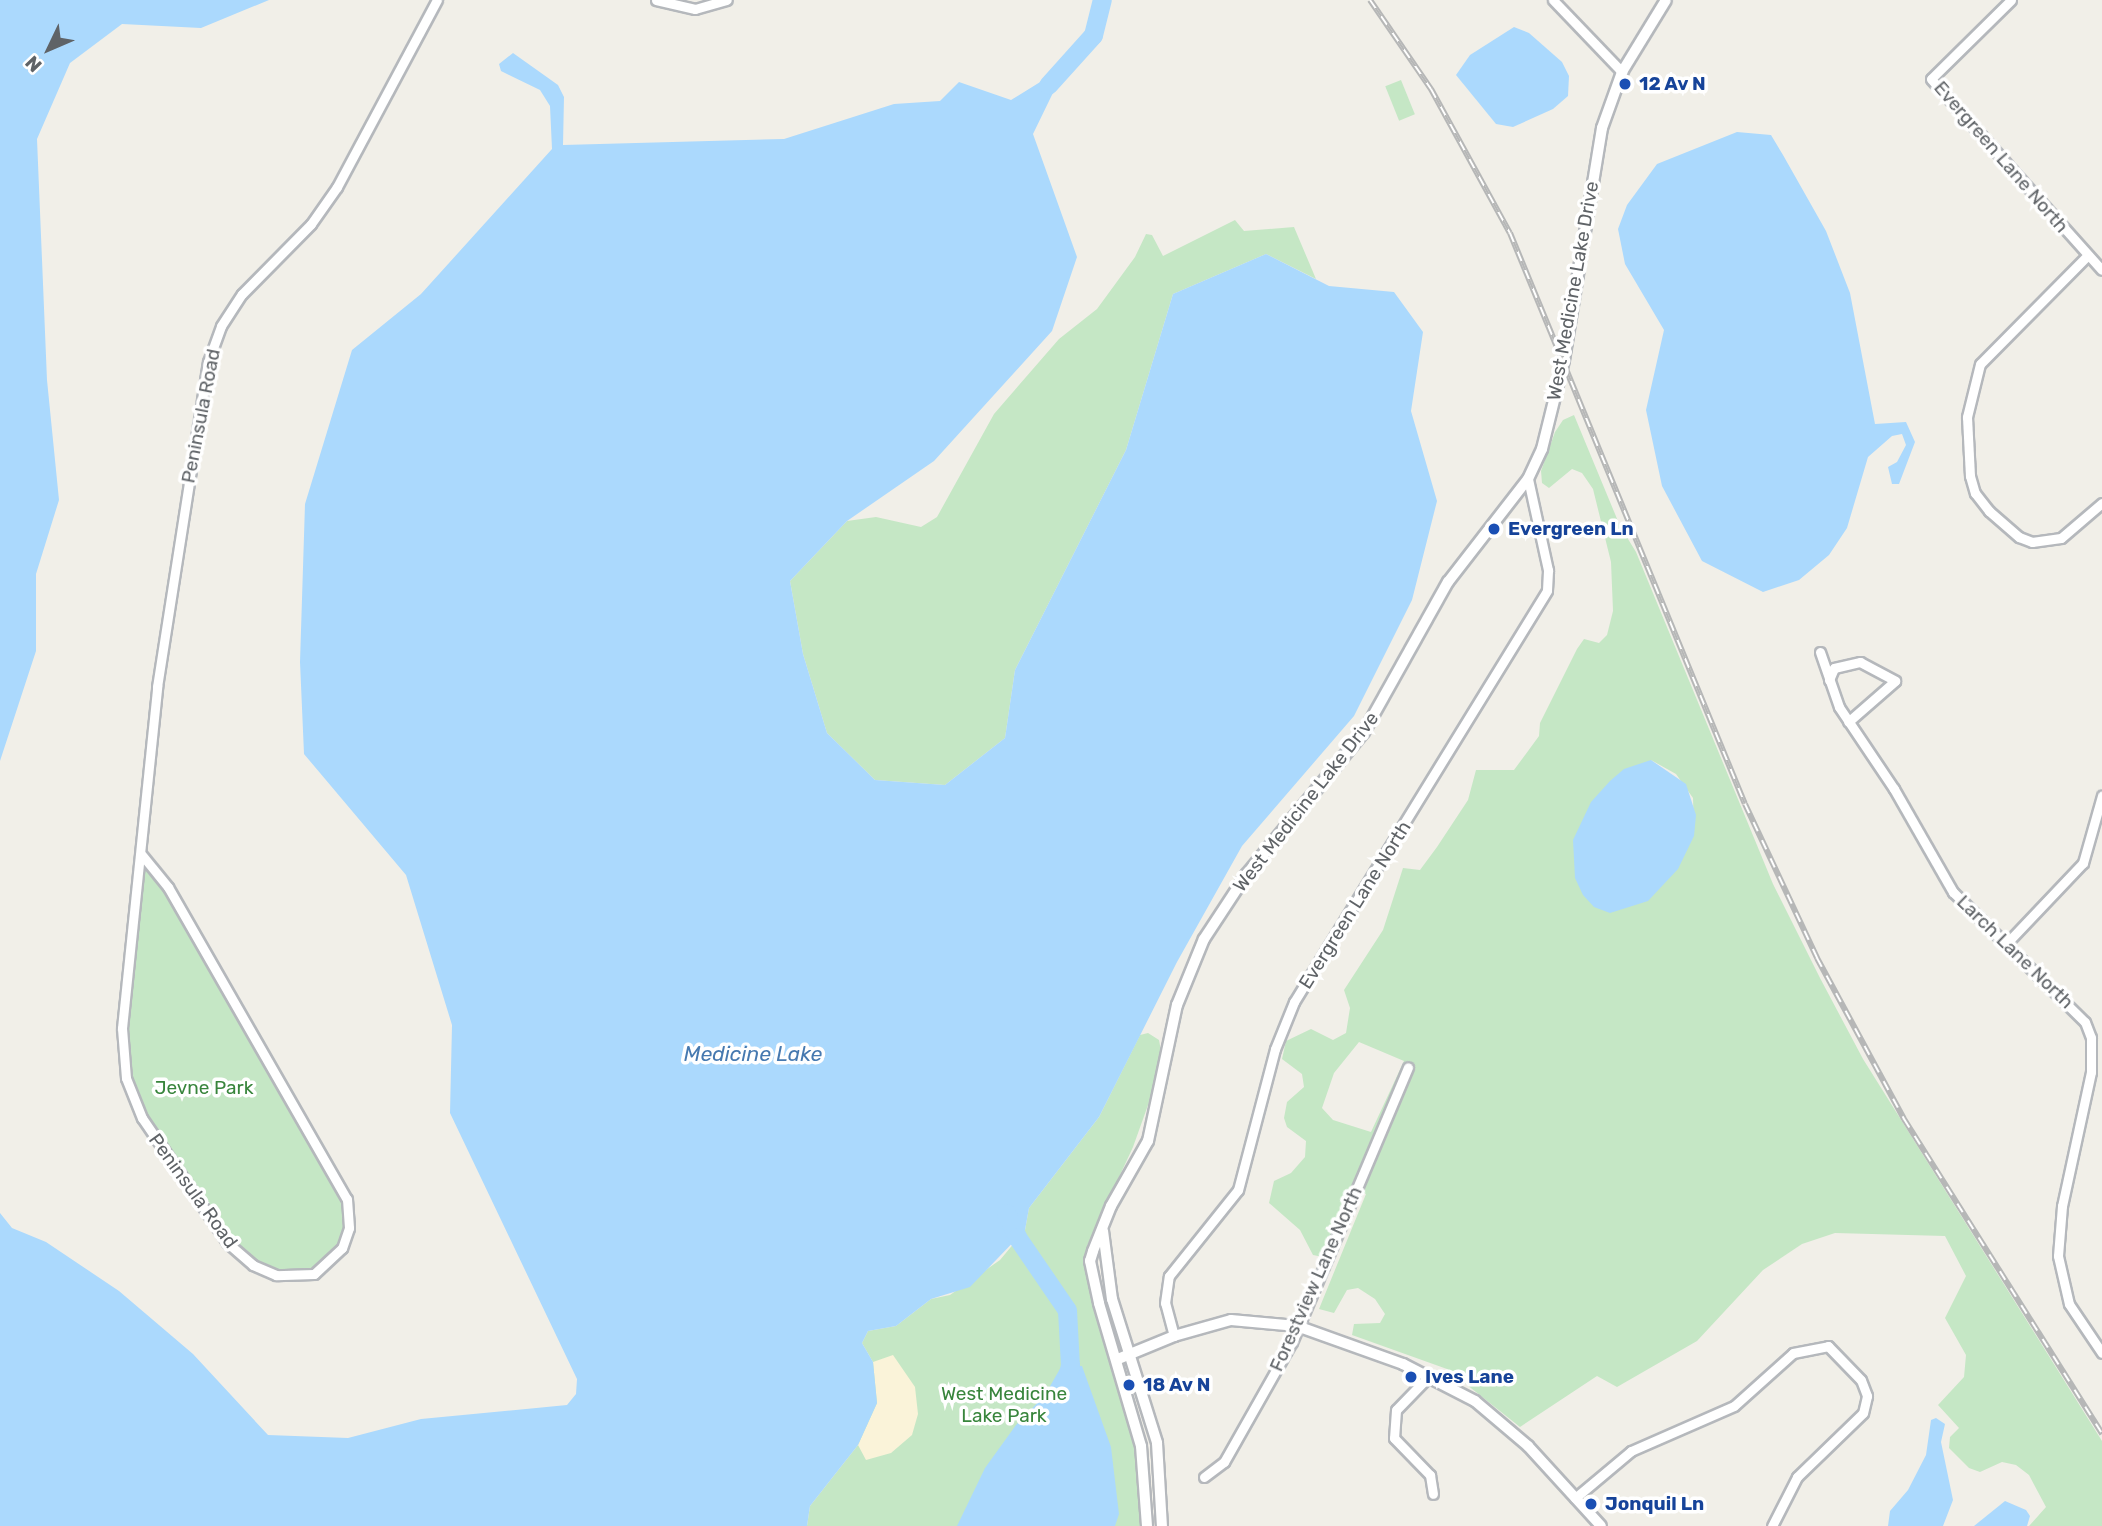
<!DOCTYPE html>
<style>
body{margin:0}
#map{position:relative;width:2102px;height:1526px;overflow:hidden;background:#f1efe8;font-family:Rubik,sans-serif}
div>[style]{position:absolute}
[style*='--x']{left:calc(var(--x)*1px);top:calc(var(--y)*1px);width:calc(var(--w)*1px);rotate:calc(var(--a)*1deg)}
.green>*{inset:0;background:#c5e7c5;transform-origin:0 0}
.sand>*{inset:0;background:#faf3d9}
.water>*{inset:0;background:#abd9fd}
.river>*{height:19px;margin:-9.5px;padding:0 9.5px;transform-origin:9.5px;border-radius:9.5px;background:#abd9fd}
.roads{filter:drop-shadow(2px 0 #b5b8bc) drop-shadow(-2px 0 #b5b8bc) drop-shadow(0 2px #b5b8bc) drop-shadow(0 -2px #b5b8bc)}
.minor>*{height:9px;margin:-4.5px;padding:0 4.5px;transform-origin:4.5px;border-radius:4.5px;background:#fff}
.tertiary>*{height:10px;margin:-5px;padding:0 5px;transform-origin:5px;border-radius:5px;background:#fff}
.rail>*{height:6px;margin-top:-3px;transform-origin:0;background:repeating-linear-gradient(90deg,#fff 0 10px,#b6b7b7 0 20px);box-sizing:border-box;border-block:2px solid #b6b7b7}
.dots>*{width:19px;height:19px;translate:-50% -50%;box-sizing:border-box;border:4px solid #fff;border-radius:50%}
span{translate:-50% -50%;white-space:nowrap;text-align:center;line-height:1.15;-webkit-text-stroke:7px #fff;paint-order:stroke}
.transit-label{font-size:19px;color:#164399;font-weight:700}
.left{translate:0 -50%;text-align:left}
.street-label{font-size:19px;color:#5f6367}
.park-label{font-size:19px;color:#38853c}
.water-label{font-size:21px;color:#4679b0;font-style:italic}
.north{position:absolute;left:14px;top:14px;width:70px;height:70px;-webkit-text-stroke:5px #fff;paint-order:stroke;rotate:226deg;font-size:19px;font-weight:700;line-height:28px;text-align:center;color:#5f6367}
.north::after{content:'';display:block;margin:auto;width:24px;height:32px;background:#5f6367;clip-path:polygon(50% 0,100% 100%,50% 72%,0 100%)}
</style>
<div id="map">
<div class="green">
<div style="left:1401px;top:80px;width:37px;height:17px;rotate:68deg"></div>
<div style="clip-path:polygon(1235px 220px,1244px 231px,1294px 227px,1316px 279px,1266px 254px,1173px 294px,1126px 450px,1015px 670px,1005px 738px,945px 785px,875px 780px,827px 733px,803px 654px,790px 581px,847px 521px,876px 517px,921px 527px,937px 517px,994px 414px,1059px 339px,1097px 309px,1135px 257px,1146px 234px,1152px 235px,1163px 256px)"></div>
<div style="clip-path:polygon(evenodd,1574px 415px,1620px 526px,1636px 552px,1773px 884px,1820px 978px,1863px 1059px,2102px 1441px,2102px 1526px,2029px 1526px,2046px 1507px,2029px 1475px,2016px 1465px,2002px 1462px,1980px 1472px,1969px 1468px,1949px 1448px,1950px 1437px,1959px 1428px,1938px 1405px,1964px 1377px,1966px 1355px,1945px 1318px,1966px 1276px,1945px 1236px,1835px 1233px,1802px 1244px,1763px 1270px,1697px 1341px,1617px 1387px,1597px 1376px,1520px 1427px,1447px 1369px,1352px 1335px,1354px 1324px,1380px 1323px,1385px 1314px,1375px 1299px,1358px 1288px,1347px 1290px,1334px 1313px,1319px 1309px,1366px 1194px,1352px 1188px,1323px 1257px,1313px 1255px,1300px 1230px,1269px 1203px,1274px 1181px,1291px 1173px,1305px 1157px,1306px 1141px,1287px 1127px,1284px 1118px,1287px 1102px,1304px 1087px,1302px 1074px,1282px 1059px,1286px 1041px,1311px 1029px,1333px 1040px,1346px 1033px,1350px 1008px,1344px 990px,1383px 930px,1403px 868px,1420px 870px,1437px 847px,1468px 800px,1476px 770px,1514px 770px,1539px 736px,1540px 723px,1577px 649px,1584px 639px,1599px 643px,1607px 635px,1613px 611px,1611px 562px,1593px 489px,1582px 473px,1572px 469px,1549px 488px,1542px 483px,1541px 471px,1555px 432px,1563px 420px,1574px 415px,1651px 760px,1676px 774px,1693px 798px,1694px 836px,1651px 760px,1574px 415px,1359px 1042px,1404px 1061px,1371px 1132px,1333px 1120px,1322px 1108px,1334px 1073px,1359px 1042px)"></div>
<div style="clip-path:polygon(142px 855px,157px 870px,347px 1199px,349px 1228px,326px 1267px,291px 1278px,239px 1255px,142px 1118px,122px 1056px)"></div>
<div style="clip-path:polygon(1148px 1033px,1159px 1040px,1162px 1056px,1157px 1080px,1133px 1147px,1087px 1246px,1141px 1446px,1146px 1526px,807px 1526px,810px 1506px,858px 1445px,873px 1362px,862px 1343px,868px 1331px,896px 1326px,931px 1299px,950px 1295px,1000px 1260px,1025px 1230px,1029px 1208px,1099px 1117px,1140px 1035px)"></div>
</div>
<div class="sand">
<div style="clip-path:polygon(893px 1355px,915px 1387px,918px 1414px,912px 1435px,891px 1453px,866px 1460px,858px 1445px,877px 1403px,873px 1362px)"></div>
</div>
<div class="water">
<div style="clip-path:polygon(0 0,269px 0,201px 28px,122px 24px,70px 63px,37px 139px,47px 380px,59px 500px,36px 574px,36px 651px,0 761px)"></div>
<div style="clip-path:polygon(1514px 27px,1529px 33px,1562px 62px,1569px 76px,1568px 96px,1553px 109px,1513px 127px,1496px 124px,1456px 75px,1470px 55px)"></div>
<div style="clip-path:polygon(513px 53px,558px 85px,564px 97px,563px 145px,784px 139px,894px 104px,940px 101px,959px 82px,1011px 100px,1066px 66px,1033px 134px,1077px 257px,1052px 331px,934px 461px,847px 521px,790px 581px,803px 654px,827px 733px,875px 780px,945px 785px,1005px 738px,1015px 670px,1126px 450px,1173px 294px,1266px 254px,1329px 286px,1394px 292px,1423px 332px,1411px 411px,1437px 501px,1412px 600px,1354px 716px,1242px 846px,1177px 962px,1099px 1117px,1029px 1208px,1025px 1230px,970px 1287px,931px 1299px,896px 1326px,868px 1331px,862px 1343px,873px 1362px,877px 1403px,858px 1445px,810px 1506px,807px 1526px,0 1526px,0 1213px,12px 1228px,46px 1242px,119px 1291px,193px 1354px,268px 1435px,348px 1438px,421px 1419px,567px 1405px,576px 1394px,577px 1379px,450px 1113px,452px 1025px,406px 875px,304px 754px,300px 662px,305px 504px,352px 350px,421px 294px,552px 149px,550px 106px,540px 90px,501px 71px,499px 64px)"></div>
<div style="clip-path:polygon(1737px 132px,1771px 135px,1783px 155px,1826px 231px,1850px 293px,1875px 424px,1906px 422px,1915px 442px,1899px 484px,1892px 484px,1888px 467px,1897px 462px,1906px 445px,1902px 434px,1892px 436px,1868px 457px,1847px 528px,1829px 555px,1799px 580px,1763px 592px,1702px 561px,1662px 486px,1646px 410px,1664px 330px,1625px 264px,1618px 229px,1627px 205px,1657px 164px)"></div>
<div style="clip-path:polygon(1651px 760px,1686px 784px,1696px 815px,1694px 836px,1678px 869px,1648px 901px,1610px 913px,1594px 907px,1583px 895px,1575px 878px,1573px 840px,1591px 802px,1610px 781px,1624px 769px)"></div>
<div style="clip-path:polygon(1082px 1366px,1111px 1447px,1119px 1514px,1115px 1526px,957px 1526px,985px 1468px,1016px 1425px,1045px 1395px,1061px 1367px)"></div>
<div style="clip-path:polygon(1936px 1418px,1945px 1424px,1941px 1442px,1953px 1500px,1943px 1526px,1888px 1526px,1890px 1511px,1908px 1490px,1926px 1455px,1931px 1420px)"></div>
<div style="clip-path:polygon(2005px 1501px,2026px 1510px,2030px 1516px,2027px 1526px,1974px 1526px)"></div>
</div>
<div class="river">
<div style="--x:1048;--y:85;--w:67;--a:-48"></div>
<div style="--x:1093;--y:35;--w:36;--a:-76"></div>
<div style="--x:1006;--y:1213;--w:26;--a:65"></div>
<div style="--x:1017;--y:1237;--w:88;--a:55.6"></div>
<div style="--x:1067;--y:1310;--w:55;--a:86.9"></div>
<div style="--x:1070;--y:1365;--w:28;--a:103"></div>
</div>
<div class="roads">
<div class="minor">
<div style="--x:656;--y:0;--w:40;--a:13"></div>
<div style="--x:695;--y:9;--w:33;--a:-16"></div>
<div style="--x:1553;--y:0;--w:100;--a:46.2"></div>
<div style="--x:2011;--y:0;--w:112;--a:135.4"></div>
<div style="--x:1931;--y:79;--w:256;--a:48.2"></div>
<div style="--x:2088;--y:255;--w:153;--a:134.7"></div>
<div style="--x:1980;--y:364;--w:55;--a:103.8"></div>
<div style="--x:1967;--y:417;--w:59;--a:87.1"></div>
<div style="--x:1970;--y:476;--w:18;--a:74"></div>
<div style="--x:1975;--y:493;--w:23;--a:52"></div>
<div style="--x:1989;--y:511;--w:40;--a:41"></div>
<div style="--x:2019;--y:537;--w:14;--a:21"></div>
<div style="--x:2032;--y:542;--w:29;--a:-8"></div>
<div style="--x:2061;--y:538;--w:54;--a:-40.5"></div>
<div style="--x:1820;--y:652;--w:58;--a:70.9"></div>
<div style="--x:1839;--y:707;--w:99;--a:56.1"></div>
<div style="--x:1894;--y:789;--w:119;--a:60.2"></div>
<div style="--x:1953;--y:892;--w:185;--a:44.6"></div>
<div style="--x:2085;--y:1022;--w:17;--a:69"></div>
<div style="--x:2091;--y:1038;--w:34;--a:90"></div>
<div style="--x:2091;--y:1072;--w:137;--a:102.2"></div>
<div style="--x:2062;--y:1206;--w:50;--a:94.6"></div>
<div style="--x:2058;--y:1256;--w:49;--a:77.1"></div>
<div style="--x:2069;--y:1304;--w:59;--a:56"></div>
<div style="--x:1829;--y:680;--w:13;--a:-67"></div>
<div style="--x:1834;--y:668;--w:27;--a:-13"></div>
<div style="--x:1860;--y:662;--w:40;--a:28"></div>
<div style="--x:1895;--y:681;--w:62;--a:138.9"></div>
<div style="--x:142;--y:855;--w:41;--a:50.9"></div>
<div style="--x:168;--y:887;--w:360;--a:60.2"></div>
<div style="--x:347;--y:1199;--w:29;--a:86"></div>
<div style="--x:349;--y:1228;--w:21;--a:109"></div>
<div style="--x:342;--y:1248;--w:38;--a:137"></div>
<div style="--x:314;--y:1274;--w:38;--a:178"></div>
<div style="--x:276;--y:1275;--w:25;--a:-157"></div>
<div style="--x:253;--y:1265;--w:35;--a:-139"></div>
<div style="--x:227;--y:1242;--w:150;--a:-124.4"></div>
<div style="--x:142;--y:1118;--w:43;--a:-111.8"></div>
<div style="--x:126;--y:1078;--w:50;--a:-94.6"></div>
<div style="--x:122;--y:1028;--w:343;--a:-84.1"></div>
<div style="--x:157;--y:687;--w:329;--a:-81.1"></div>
<div style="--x:208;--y:362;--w:38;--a:-70"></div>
<div style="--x:221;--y:326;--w:38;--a:-57"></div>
<div style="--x:242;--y:294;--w:98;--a:-45.4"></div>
<div style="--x:311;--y:224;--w:45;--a:-54.9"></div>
<div style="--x:337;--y:187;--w:212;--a:-61.9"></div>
<div style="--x:2006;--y:944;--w:112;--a:-46.5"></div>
<div style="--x:2083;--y:863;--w:70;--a:-74.2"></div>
<div style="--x:1174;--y:1336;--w:34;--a:-105"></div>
<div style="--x:1165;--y:1303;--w:27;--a:-82"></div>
<div style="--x:1169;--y:1276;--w:110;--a:-51.3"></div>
<div style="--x:1238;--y:1190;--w:146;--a:-75.3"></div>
<div style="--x:1275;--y:1049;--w:51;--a:-68"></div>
<div style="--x:1294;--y:1002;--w:483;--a:-58.4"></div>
<div style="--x:1547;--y:590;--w:20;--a:-87"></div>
<div style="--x:1548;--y:570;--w:93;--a:-102.4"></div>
<div style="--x:1429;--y:1376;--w:47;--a:134.1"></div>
<div style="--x:1396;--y:1410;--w:28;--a:94"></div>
<div style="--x:1394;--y:1438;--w:52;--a:45.8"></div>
<div style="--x:1430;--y:1475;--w:19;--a:81"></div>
<div style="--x:1204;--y:1477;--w:25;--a:-37"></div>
<div style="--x:1224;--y:1462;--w:138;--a:-60.5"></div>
<div style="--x:1292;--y:1342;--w:298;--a:-67.1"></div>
<div style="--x:1575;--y:1498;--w:73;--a:-40"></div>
<div style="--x:1631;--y:1451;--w:112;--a:-23.6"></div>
<div style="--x:1734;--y:1406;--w:79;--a:-41.9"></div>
<div style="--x:1793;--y:1353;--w:36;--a:-11"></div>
<div style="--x:1828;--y:1346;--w:47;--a:45.9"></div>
<div style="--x:1861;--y:1380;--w:17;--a:69"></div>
<div style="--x:1867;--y:1396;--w:17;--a:103"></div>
<div style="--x:1863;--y:1413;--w:92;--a:135.9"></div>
<div style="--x:1797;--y:1477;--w:55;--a:117"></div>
</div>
<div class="tertiary">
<div style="--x:1103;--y:1231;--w:69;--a:82.5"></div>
<div style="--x:1112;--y:1299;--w:151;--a:72.6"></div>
<div style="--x:1157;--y:1443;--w:83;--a:86.6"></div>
<div style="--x:1118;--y:1359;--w:61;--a:-22.3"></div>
<div style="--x:1174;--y:1336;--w:59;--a:-15.7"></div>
<div style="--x:1231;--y:1320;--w:66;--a:5.2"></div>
<div style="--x:1297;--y:1326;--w:113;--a:19.7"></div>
<div style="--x:1403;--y:1364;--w:81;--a:27.2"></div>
<div style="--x:1475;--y:1401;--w:70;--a:40.3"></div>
<div style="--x:1528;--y:1446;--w:108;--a:47.6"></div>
<div style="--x:1147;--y:1526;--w:80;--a:-94.3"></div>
<div style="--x:1141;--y:1446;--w:149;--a:-106.4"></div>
<div style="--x:1099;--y:1303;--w:43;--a:-102.1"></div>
<div style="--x:1090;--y:1261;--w:10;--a:-73"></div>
<div style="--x:1093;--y:1251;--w:48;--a:-68.2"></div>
<div style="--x:1111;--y:1206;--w:75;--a:-60.4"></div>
<div style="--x:1148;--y:1141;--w:139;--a:-78"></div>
<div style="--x:1177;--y:1005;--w:71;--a:-67.8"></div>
<div style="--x:1204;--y:939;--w:77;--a:-56.7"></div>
<div style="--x:1246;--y:875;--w:185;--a:-50.5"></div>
<div style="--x:1364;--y:732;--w:172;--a:-60.8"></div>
<div style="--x:1448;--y:582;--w:130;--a:-52.2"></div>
<div style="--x:1528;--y:479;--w:33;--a:-65"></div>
<div style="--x:1542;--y:449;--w:92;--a:-76.1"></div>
<div style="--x:1564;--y:360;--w:235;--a:-80.7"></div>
<div style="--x:1602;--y:128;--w:59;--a:-70.3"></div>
<div style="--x:1622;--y:72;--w:84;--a:-58.6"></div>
</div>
</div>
<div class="rail">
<div style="--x:1370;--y:0;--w:108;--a:55.6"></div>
<div style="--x:1431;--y:89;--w:164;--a:61.3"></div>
<div style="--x:1510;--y:233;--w:617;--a:67.63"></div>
<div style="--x:1745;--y:804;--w:170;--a:64.9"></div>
<div style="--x:1817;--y:958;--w:183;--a:61.6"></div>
<div style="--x:1904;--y:1119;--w:372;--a:57.8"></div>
</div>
<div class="dots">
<div style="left:1625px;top:84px;background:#1a4fb4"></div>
<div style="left:1494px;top:529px;background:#1a4fb4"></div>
<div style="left:1411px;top:1377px;background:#1a4fb4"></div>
<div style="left:1129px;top:1385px;background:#1a4fb4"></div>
<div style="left:1591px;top:1504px;background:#1a4fb4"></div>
</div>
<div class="transit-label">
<span class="left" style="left:1639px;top:84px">12 Av N</span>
<span class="left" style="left:1508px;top:529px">Evergreen Ln</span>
<span class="left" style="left:1425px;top:1377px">Ives Lane</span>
<span class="left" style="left:1143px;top:1385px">18 Av N</span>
<span class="left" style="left:1605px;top:1504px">Jonquil Ln</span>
</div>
<div class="street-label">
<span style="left:2001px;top:157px;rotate:49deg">Evergreen Lane North</span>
<span style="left:1573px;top:291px;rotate:-80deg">West Medicine Lake Drive</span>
<span style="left:201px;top:416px;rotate:-79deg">Peninsula Road</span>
<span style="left:1306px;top:802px;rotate:-52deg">West Medicine Lake Drive</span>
<span style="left:1355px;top:905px;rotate:-58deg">Evergreen Lane North</span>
<span style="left:2015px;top:952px;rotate:44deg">Larch Lane North</span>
<span style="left:193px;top:1191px;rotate:54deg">Peninsula Road</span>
<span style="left:1316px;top:1279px;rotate:-66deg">Forestview Lane North</span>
</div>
<div class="park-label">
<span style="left:204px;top:1088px">Jevne Park</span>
<span style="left:1004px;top:1405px">West Medicine<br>Lake Park</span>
</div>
<div class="water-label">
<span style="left:753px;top:1054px">Medicine Lake</span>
</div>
<div class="north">N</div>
</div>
